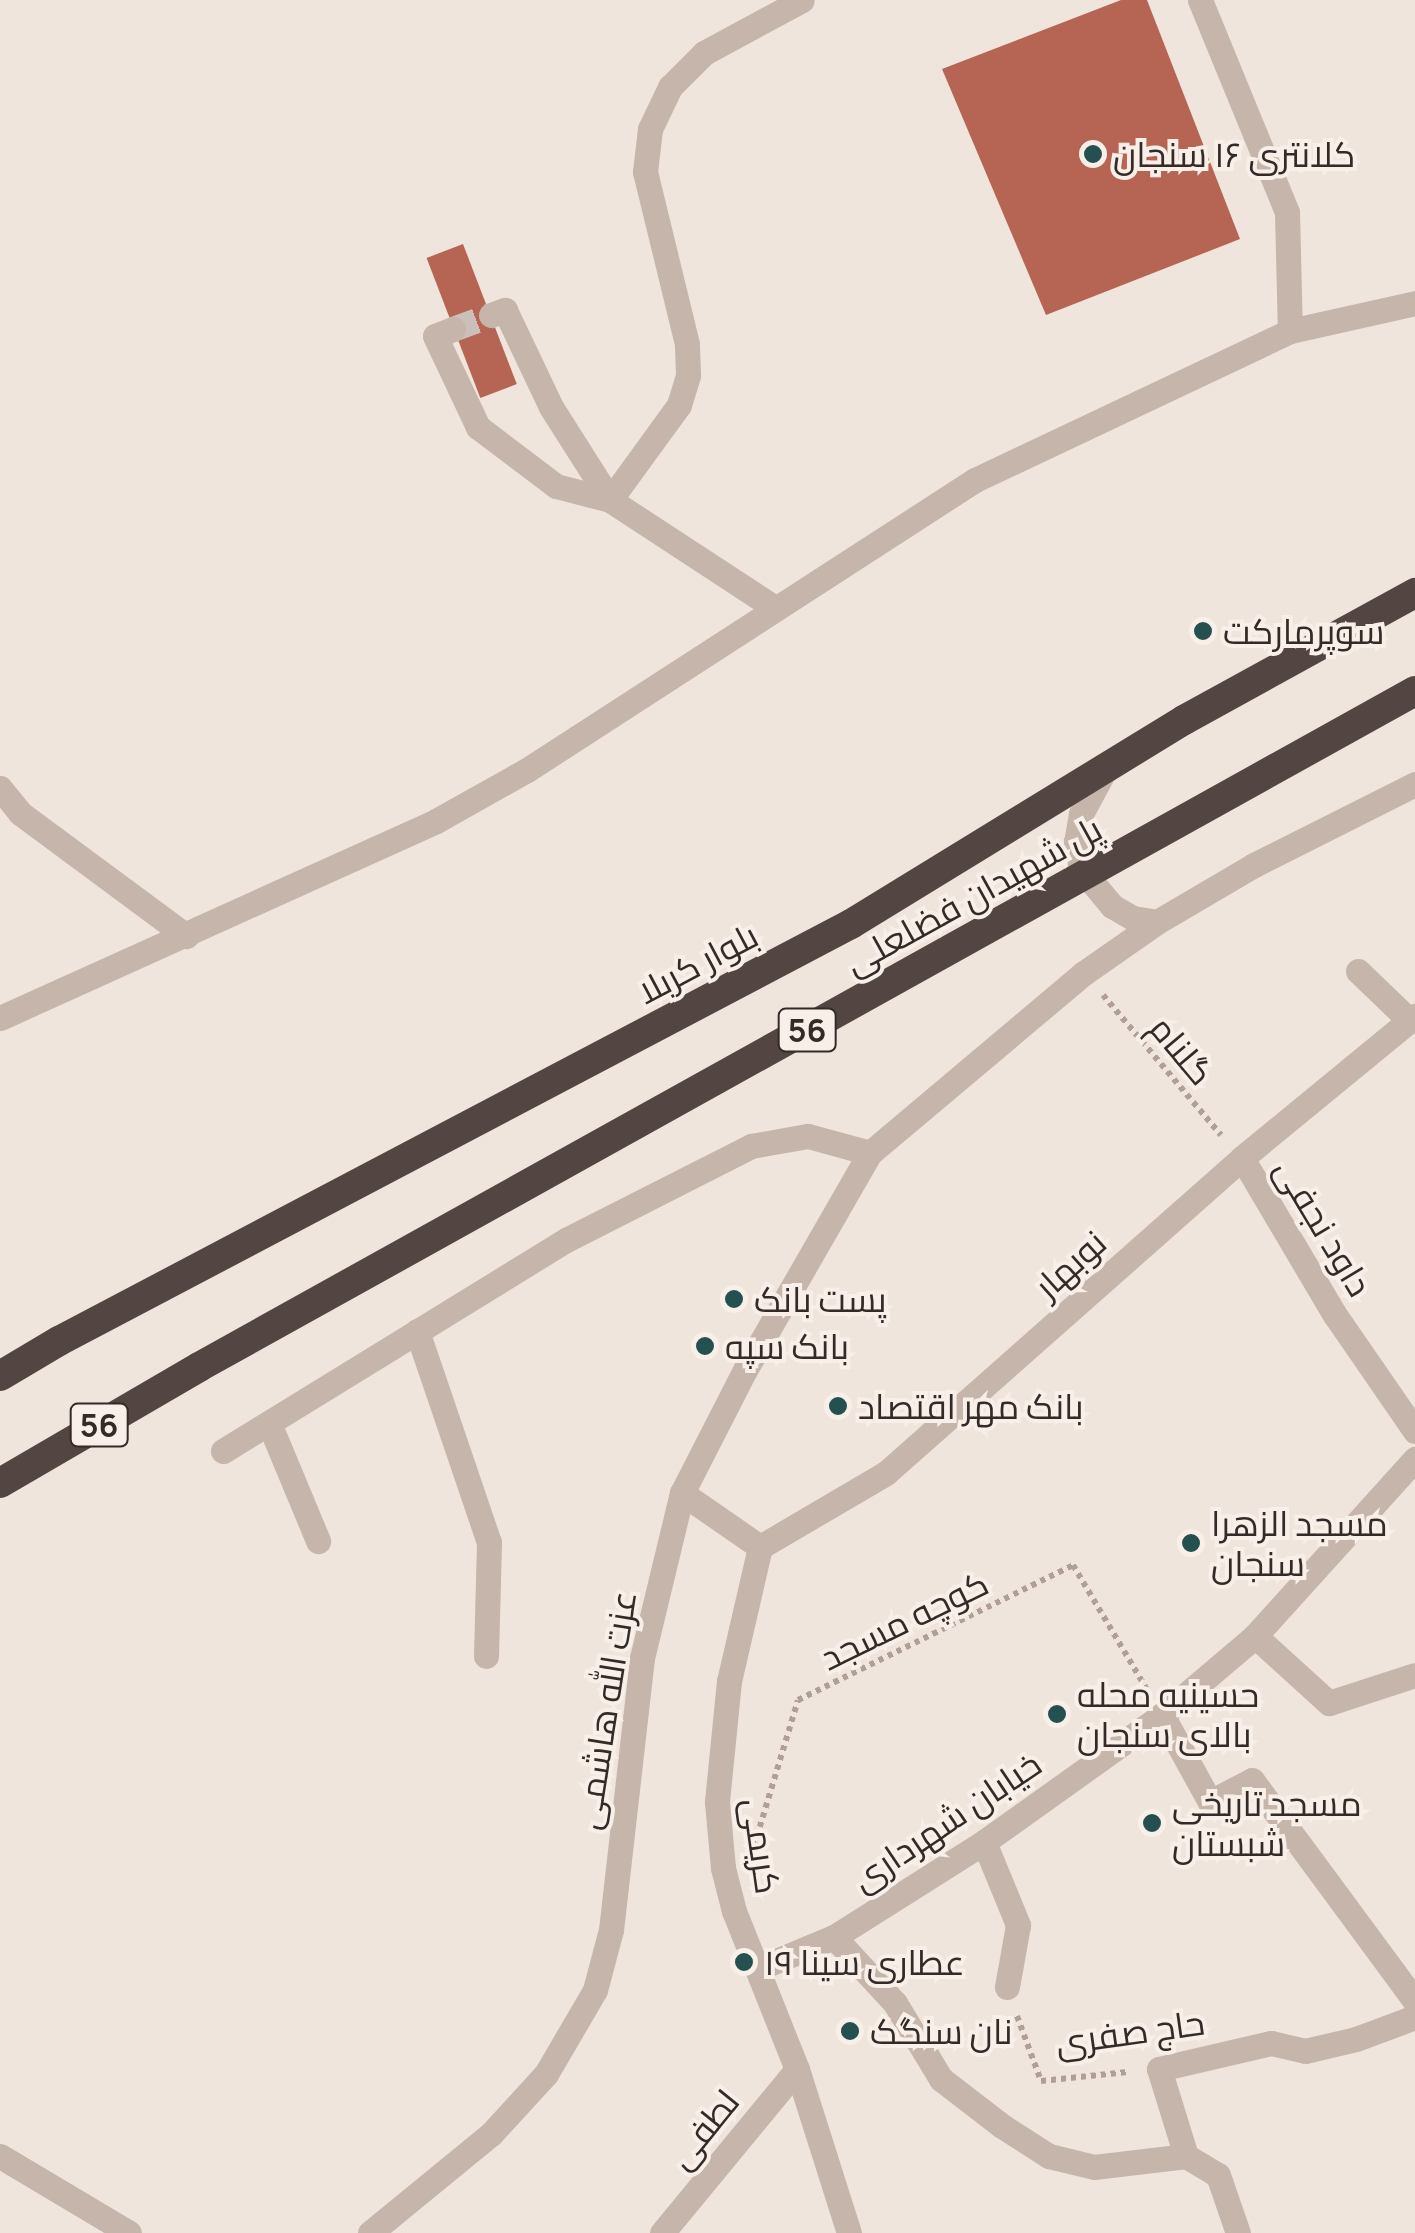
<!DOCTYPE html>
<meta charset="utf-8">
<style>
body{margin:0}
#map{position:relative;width:1415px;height:2233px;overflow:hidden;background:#efe5dd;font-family:Manrope,Cairo,sans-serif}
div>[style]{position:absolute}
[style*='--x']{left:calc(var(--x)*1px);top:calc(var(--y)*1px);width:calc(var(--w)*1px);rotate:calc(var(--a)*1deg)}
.building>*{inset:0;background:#b66453;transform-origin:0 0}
.minor-tunnel>*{height:25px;margin-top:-12.5px;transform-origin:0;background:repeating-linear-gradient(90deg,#cac0b9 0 25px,transparent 0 37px)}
.path>*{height:6px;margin-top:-3px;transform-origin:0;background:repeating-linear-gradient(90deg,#b19f95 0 5px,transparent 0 10px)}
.minor>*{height:25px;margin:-12.5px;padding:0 12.5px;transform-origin:12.5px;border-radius:12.5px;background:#c5b5aa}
.highway>*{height:30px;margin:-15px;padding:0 15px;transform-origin:15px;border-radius:15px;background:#534541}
.highway-bridge>*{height:30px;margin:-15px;padding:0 15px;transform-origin:15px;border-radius:15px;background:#534541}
.dots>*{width:28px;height:28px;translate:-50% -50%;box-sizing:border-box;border:5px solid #f7efe8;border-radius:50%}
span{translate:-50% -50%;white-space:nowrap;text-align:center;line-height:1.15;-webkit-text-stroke:8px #f7efe8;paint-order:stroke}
.shield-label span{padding:2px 8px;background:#f7efe8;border:2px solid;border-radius:8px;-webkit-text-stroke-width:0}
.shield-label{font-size:32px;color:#342b29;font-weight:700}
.poi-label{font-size:35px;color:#342b29}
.left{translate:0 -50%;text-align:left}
.street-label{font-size:35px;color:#342b29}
</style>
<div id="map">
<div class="building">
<div style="clip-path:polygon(1121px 0,1147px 0,1240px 239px,1046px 315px,942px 69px)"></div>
<div style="left:463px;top:244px;width:150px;height:39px;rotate:69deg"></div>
</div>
<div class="minor-tunnel">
<div style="--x:453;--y:329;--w:40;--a:-20.2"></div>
</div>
<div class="path">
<div style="--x:1103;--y:995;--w:183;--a:49.9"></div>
<div style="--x:754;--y:1846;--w:152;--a:-73.2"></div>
<div style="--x:798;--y:1700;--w:306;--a:-26.1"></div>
<div style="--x:1073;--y:1565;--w:143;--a:59.3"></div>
<div style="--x:1017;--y:2016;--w:69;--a:69.7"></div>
<div style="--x:1041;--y:2081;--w:87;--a:-5.9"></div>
</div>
<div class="minor">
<div style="--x:1200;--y:0;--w:229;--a:67.7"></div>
<div style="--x:1287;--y:212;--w:119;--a:88.6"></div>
<div style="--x:491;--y:315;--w:15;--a:-20"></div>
<div style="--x:505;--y:310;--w:107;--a:64.6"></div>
<div style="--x:551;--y:407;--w:110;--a:57.6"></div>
<div style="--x:453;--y:329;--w:19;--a:159"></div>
<div style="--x:435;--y:336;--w:101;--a:64.7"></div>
<div style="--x:478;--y:427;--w:98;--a:37.1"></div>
<div style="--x:556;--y:486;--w:56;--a:14.5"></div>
<div style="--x:775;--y:608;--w:197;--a:-146.8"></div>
<div style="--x:610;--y:500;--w:117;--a:-54"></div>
<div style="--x:679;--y:405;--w:31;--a:-73"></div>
<div style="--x:688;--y:375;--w:31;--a:-92"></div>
<div style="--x:687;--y:344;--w:177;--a:-103.7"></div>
<div style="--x:645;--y:172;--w:43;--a:-83.4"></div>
<div style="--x:650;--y:129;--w:47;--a:-64.5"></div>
<div style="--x:670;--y:87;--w:48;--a:-45"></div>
<div style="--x:704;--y:53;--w:111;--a:-28.4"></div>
<div style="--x:1103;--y:773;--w:47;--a:118.2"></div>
<div style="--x:1081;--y:814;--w:27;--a:100"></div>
<div style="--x:1076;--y:841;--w:28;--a:80"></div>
<div style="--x:1081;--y:869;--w:48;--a:50"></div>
<div style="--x:1112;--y:906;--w:24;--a:30"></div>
<div style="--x:1133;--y:918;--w:24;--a:9"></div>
<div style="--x:0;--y:788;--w:32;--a:51"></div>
<div style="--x:20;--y:813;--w:207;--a:36.5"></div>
<div style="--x:1358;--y:971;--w:72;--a:43.9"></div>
<div style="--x:0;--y:1018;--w:478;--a:-24.3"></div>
<div style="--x:436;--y:821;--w:104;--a:-29.3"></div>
<div style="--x:527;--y:770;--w:534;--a:-32.92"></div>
<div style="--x:975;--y:480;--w:348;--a:-25.3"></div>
<div style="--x:1290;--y:331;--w:128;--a:-12.6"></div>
<div style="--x:1242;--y:1158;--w:182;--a:59.4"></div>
<div style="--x:1335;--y:1315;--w:141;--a:55.4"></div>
<div style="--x:417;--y:1331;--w:223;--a:71.2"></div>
<div style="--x:489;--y:1542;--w:114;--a:91.5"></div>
<div style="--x:269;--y:1423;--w:128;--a:67.4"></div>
<div style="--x:223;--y:1451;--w:403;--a:-31.6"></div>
<div style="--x:566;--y:1240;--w:208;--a:-26.9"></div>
<div style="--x:751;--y:1146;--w:58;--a:-10"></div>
<div style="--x:808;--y:1136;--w:64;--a:15.3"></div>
<div style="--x:682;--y:1493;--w:95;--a:34.7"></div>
<div style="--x:760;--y:1547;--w:138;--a:103"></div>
<div style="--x:729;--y:1681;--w:122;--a:95.7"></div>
<div style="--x:717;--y:1802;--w:66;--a:84.8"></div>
<div style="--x:723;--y:1868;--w:44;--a:75.7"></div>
<div style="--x:734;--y:1911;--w:170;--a:68.3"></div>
<div style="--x:797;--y:2069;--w:172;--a:72.4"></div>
<div style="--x:760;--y:1547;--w:146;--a:-30.4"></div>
<div style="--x:886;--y:1473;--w:475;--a:-41.5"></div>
<div style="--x:1242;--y:1158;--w:224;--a:-39.4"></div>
<div style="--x:1255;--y:1636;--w:100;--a:42.2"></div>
<div style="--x:1329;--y:1703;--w:90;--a:-18"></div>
<div style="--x:1162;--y:1715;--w:99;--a:61.1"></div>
<div style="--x:1210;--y:1802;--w:47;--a:-27.6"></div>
<div style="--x:1252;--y:1780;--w:275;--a:53.6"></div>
<div style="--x:984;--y:1842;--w:90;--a:67.7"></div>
<div style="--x:1018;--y:1925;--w:63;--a:100.1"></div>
<div style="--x:834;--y:1937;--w:90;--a:47.3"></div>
<div style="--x:895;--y:2003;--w:89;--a:58.8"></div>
<div style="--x:941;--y:2079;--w:77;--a:37.6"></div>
<div style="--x:1002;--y:2126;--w:56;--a:32.6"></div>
<div style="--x:1049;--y:2156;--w:46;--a:13.7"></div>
<div style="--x:1094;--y:2167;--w:93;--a:-6.8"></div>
<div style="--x:1186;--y:2156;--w:37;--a:31"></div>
<div style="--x:1218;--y:2175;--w:61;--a:71"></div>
<div style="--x:757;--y:1969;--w:83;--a:-22.6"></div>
<div style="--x:834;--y:1937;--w:178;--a:-32.3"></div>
<div style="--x:984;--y:1842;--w:219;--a:-35.5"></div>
<div style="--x:1162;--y:1715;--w:122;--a:-40.3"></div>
<div style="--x:1255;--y:1636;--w:239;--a:-47.9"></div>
<div style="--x:0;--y:2156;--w:150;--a:30.8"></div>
<div style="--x:1186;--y:2156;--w:91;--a:-107.2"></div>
<div style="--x:1159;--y:2069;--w:115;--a:-13.1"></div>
<div style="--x:1271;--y:2043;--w:35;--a:13"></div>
<div style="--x:1305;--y:2051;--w:52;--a:-13.2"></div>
<div style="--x:1356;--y:2039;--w:63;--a:-20.4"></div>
<div style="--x:370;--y:2233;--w:156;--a:-39.3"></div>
<div style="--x:491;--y:2134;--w:81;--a:-47.5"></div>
<div style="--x:546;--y:2074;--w:97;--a:-59.7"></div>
<div style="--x:595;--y:1990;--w:62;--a:-75.1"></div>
<div style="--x:611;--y:1930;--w:274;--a:-83.5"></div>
<div style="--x:642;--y:1658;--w:170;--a:-76.4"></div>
<div style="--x:682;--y:1493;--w:138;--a:-62.9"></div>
<div style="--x:745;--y:1370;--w:250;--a:-60.1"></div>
<div style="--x:870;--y:1153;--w:280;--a:-40.1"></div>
<div style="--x:1084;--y:973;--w:89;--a:-34.9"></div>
<div style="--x:1157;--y:922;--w:113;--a:-30.4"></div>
<div style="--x:1254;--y:865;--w:180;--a:-26.7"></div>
<div style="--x:662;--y:2233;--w:212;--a:-50.5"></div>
</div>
<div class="highway">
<div style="--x:0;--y:1376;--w:69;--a:-30.7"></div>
<div style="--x:59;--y:1341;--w:895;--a:-27.77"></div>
<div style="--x:851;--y:924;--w:391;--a:-31.5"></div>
<div style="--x:1184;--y:720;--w:264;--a:-28.8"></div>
<div style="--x:0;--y:1483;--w:230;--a:-30.2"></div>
</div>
<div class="highway-bridge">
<div style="--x:199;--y:1367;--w:1391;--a:-29.07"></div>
</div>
<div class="dots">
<div style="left:1093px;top:154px;background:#245050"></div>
<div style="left:1203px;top:631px;background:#245050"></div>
<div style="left:734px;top:1299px;background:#245050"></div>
<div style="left:705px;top:1346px;background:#245050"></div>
<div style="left:838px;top:1406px;background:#245050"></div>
<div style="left:1191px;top:1543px;background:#245050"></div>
<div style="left:1057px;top:1714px;background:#245050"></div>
<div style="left:1152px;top:1823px;background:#245050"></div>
<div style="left:744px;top:1962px;background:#245050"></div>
<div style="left:850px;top:2031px;background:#245050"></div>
</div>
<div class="shield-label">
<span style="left:807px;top:1030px">56</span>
<span style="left:99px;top:1425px">56</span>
</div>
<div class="poi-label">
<span class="left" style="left:1113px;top:154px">کلانتری ۱۶ سنجان</span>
<span class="left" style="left:1223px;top:631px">سوپرمارکت</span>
<span class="left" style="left:754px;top:1299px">پست بانک</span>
<span class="left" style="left:725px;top:1346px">بانک سپه</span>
<span class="left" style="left:858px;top:1406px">بانک مهر اقتصاد</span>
<span class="left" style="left:1211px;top:1543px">مسجد الزهرا<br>سنجان</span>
<span class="left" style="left:1077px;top:1714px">حسینیه محله<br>بالای سنجان</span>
<span class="left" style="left:1172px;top:1823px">مسجد تاریخی<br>شبستان</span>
<span class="left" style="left:764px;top:1962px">عطاری سینا ۱۹</span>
<span class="left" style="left:870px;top:2031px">نان سنگک</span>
</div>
<div class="street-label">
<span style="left:973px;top:895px;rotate:-29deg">پل شهیدان فضلعلی</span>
<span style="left:697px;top:963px;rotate:-28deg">بلوار کربلا</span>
<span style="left:1182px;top:1050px;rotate:50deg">گلنام</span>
<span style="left:1324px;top:1227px;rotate:59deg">داود نجفی</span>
<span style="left:1070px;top:1264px;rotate:-42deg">نوبهار</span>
<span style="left:904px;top:1620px;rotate:-26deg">کوچه مسجد</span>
<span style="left:605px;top:1710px;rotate:-81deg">عزت الله هاشمی</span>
<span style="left:946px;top:1821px;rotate:-34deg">خیابان شهرداری</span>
<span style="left:762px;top:1846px;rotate:82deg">کریمی</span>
<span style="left:1130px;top:2032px;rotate:-8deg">حاج صفری</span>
<span style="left:703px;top:2129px;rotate:-51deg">لطفی</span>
</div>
</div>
